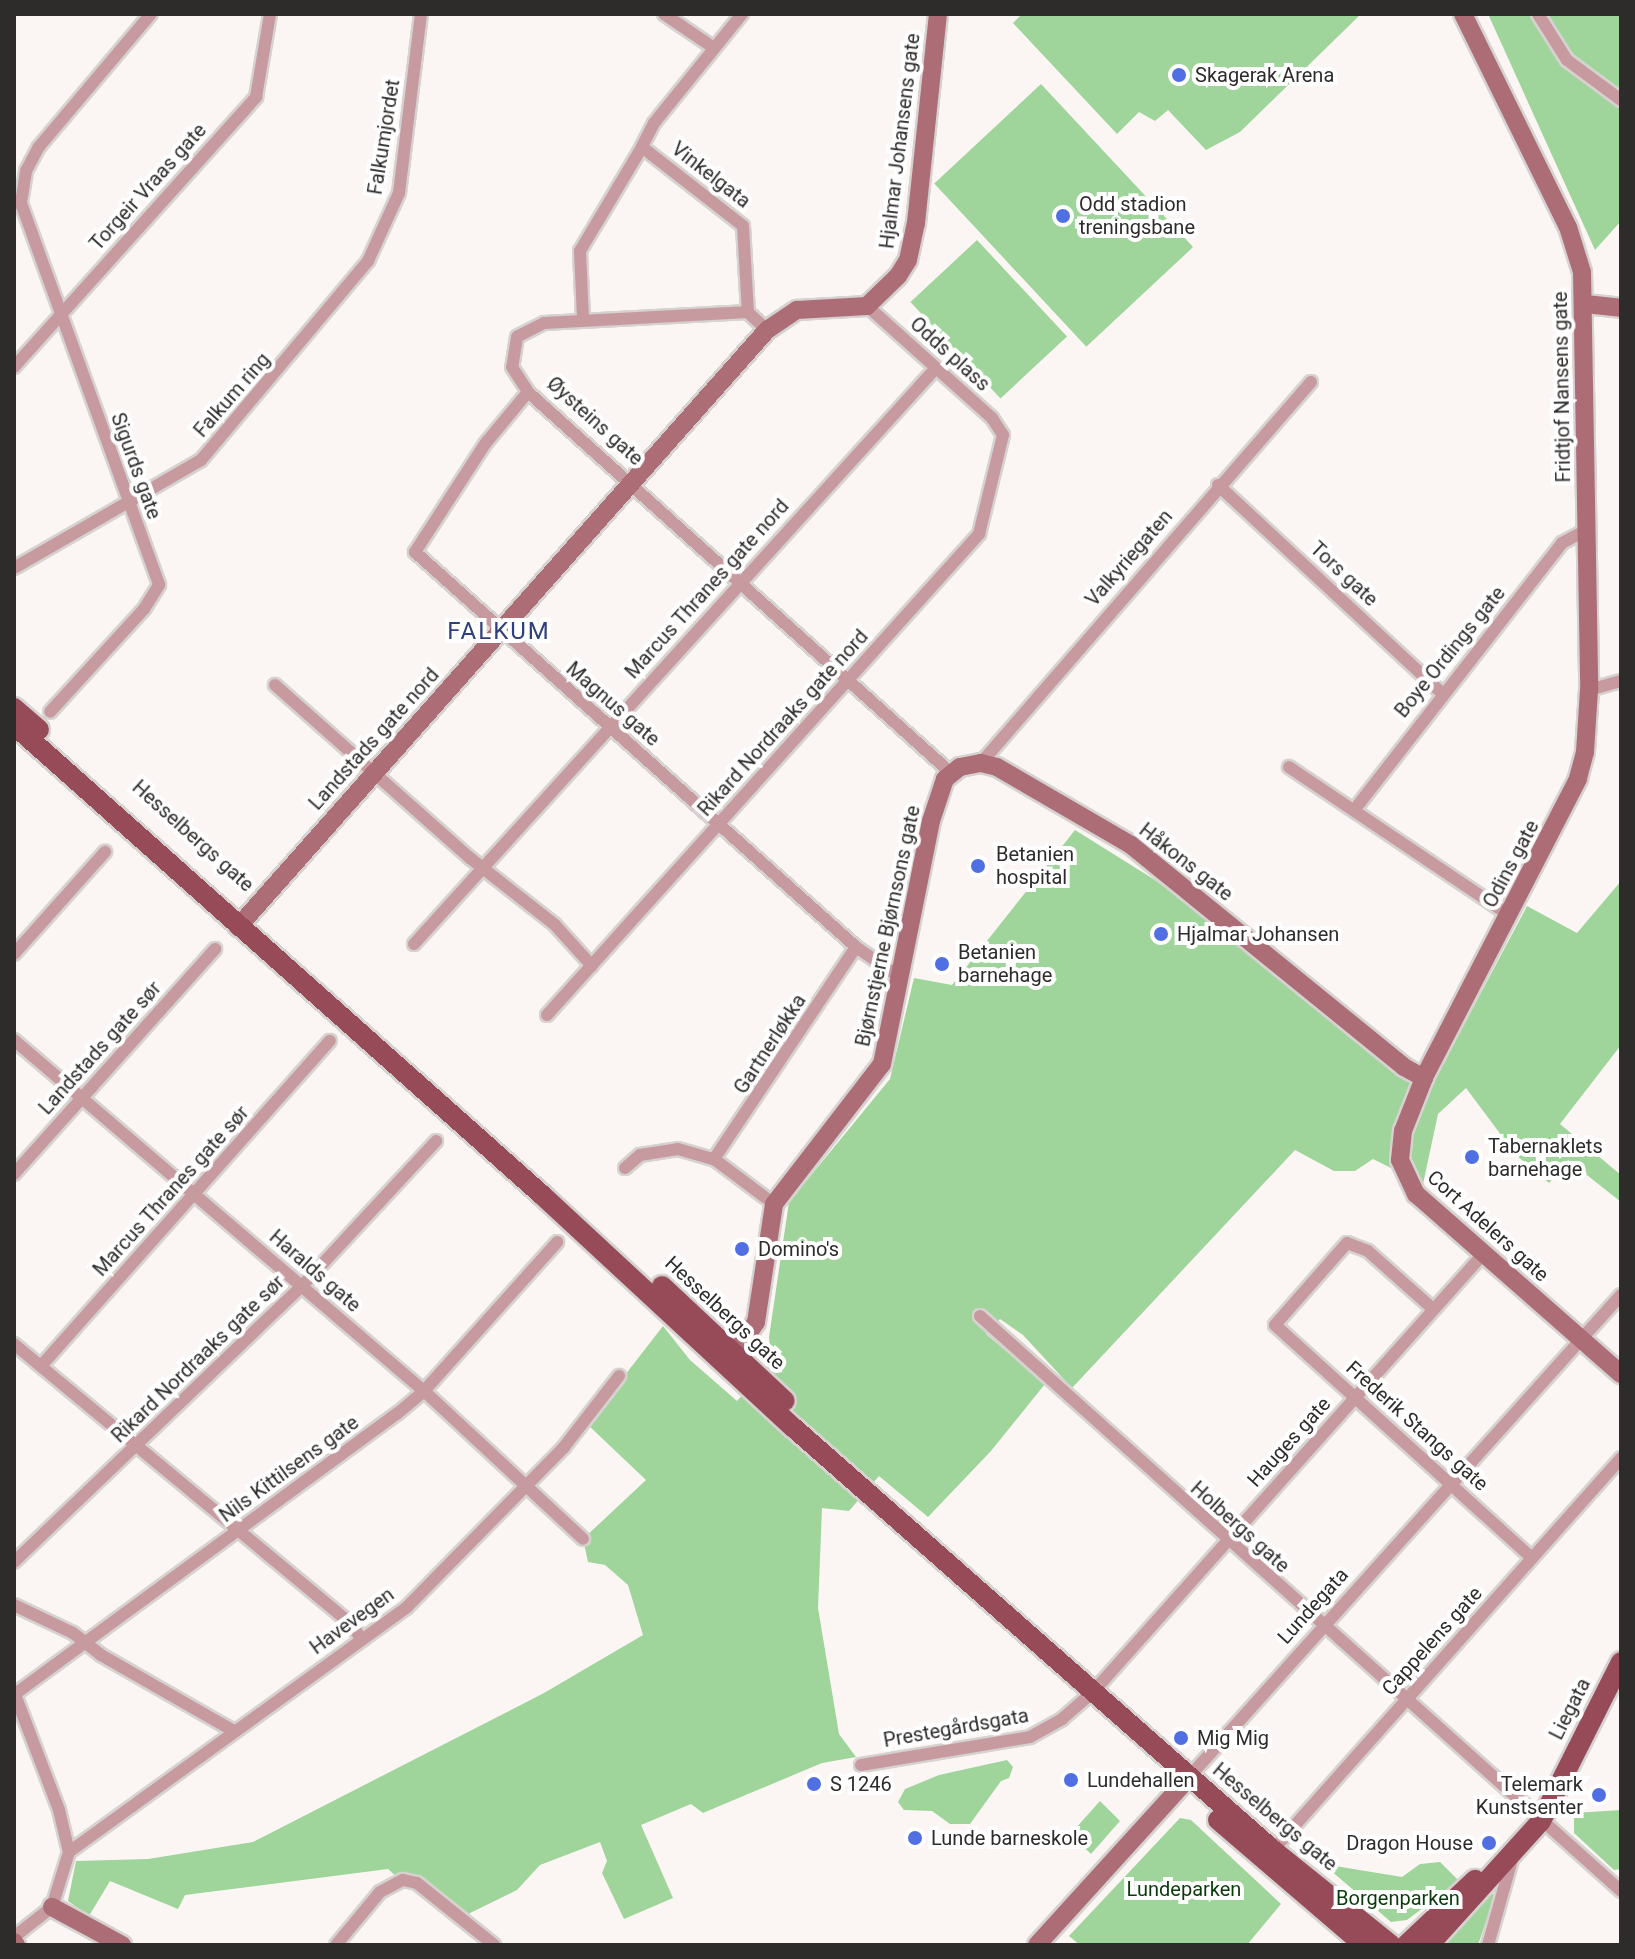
<!DOCTYPE html>
<meta charset="utf-8">
<style>
body{margin:0}
#map{position:relative;width:1635px;height:1959px;overflow:hidden;background:#fbf6f4;font-family:Roboto,sans-serif}
div>[style]{position:absolute}
[style*='--x']{left:calc(var(--x)*1px);top:calc(var(--y)*1px);width:calc(var(--w)*1px);rotate:calc(var(--a)*1deg)}
.green>*{inset:0;background:#9fd59b;transform-origin:0 0}
.roads{filter:drop-shadow(2px 0 #d6d2d0) drop-shadow(-2px 0 #d6d2d0) drop-shadow(0 2px #d6d2d0) drop-shadow(0 -2px #d6d2d0)}
.street>*{height:12px;margin:-6px;padding:0 6px;transform-origin:6px;border-radius:6px;background:#c79aa0}
.secondary>*{height:18px;margin:-9px;padding:0 9px;transform-origin:9px;border-radius:9px;background:#ac6d77}
.primary>*{height:20px;margin:-10px;padding:0 10px;transform-origin:10px;border-radius:10px;background:#974b59}
.dots>*{width:22px;height:22px;translate:-50% -50%;box-sizing:border-box;border:4px solid #fff;border-radius:50%}
span{translate:-50% -50%;white-space:nowrap;text-align:center;line-height:1.15;-webkit-text-stroke:8px #fff;paint-order:stroke}
.poi-label{font-size:20px;color:#2e2c2b}
.left{translate:0 -50%;text-align:left}
.right{translate:-100% -50%;text-align:right}
.street-label{font-size:20px;color:#2e2c2b}
.park-label{font-size:20px;color:#0b3b0c}
.quarter-label{font-size:24px;color:#2f407a;letter-spacing:2px}
.frame{position:absolute;inset:0;border:16px solid #2e2c2b;pointer-events:none}
</style>
<div id="map">
<div class="green">
<div style="clip-path:polygon(1022px 14px,1361px 14px,1240px 132px,1206px 150px,1168px 110px,1155px 121px,1139px 112px,1117px 134px,1013px 23px)"></div>
<div style="clip-path:polygon(1488px 14px,1621px 14px,1621px 221px,1595px 250px)"></div>
<div style="left:1041px;top:84px;width:223px;height:146px;rotate:47deg"></div>
<div style="left:977px;top:240px;width:132px;height:91px;rotate:47deg"></div>
<div style="clip-path:polygon(1075px 830px,1155px 880px,1431px 1087px,1527px 906px,1577px 933px,1621px 881px,1621px 1045px,1560px 1124px,1621px 1175px,1621px 1202px,1568px 1160px,1549px 1183px,1516px 1155px,1466px 1088px,1438px 1114px,1423px 1184px,1373px 1159px,1355px 1171px,1334px 1171px,1295px 1150px,1072px 1388px,1023px 1335px,1000px 1319px,986px 1334px,1045px 1384px,991px 1451px,928px 1517px,879px 1476px,849px 1511px,822px 1508px,818px 1608px,839px 1734px,856px 1757px,822px 1763px,703px 1813px,691px 1804px,641px 1825px,673px 1898px,624px 1919px,602px 1873px,607px 1861px,600px 1842px,540px 1865px,517px 1890px,464px 1916px,414px 1876px,396px 1876px,388px 1869px,185px 1895px,178px 1909px,110px 1881px,89px 1916px,68px 1901px,76px 1861px,148px 1859px,253px 1842px,544px 1693px,643px 1635px,628px 1585px,605px 1565px,588px 1562px,583px 1539px,646px 1480px,587px 1424px,663px 1326px,690px 1360px,737px 1401px,771px 1362px,769px 1337px,789px 1202px,890px 1079px,914px 978px,952px 985px)"></div>
<div style="clip-path:polygon(1007px 1760px,1013px 1767px,1009px 1778px,1001px 1781px,970px 1824px,950px 1824px,932px 1811px,904px 1810px,898px 1802px,905px 1789px,939px 1775px)"></div>
<div style="clip-path:polygon(1100px 1801px,1120px 1821px,1091px 1854px,1074px 1838px,1074px 1830px)"></div>
<div style="clip-path:polygon(1621px 1810px,1621px 1869px,1614px 1870px,1574px 1833px,1574px 1813px)"></div>
<div style="clip-path:polygon(1180px 1818px,1191px 1820px,1281px 1904px,1247px 1945px,1080px 1945px,1069px 1936px)"></div>
<div style="clip-path:polygon(1440px 1862px,1459px 1881px,1407px 1920px,1391px 1922px,1323px 1864px,1402px 1877px,1420px 1864px)"></div>
<div style="clip-path:polygon(1490px 1893px,1495px 1895px,1478px 1945px,1442px 1945px)"></div>
</div>
<div class="roads">
<div class="street">
<div style="--x:664;--y:14;--w:60;--a:34.2"></div>
<div style="--x:742;--y:14;--w:140;--a:128.9"></div>
<div style="--x:654;--y:123;--w:27;--a:117"></div>
<div style="--x:642;--y:147;--w:128;--a:38"></div>
<div style="--x:743;--y:226;--w:86;--a:86.7"></div>
<div style="--x:1538;--y:14;--w:54;--a:57.8"></div>
<div style="--x:1567;--y:60;--w:67;--a:36.5"></div>
<div style="--x:14;--y:203;--w:7;--a:0"></div>
<div style="--x:21;--y:203;--w:32;--a:-81"></div>
<div style="--x:26;--y:171;--w:26;--a:-62"></div>
<div style="--x:38;--y:148;--w:175;--a:-49.9"></div>
<div style="--x:21;--y:203;--w:406;--a:70.1"></div>
<div style="--x:159;--y:585;--w:28;--a:122"></div>
<div style="--x:144;--y:609;--w:139;--a:132.4"></div>
<div style="--x:583;--y:318;--w:67;--a:-92.6"></div>
<div style="--x:580;--y:251;--w:121;--a:-59.2"></div>
<div style="--x:767;--y:330;--w:26;--a:-137"></div>
<div style="--x:748;--y:312;--w:204;--a:176.9"></div>
<div style="--x:544;--y:323;--w:30;--a:153"></div>
<div style="--x:517;--y:337;--w:30;--a:99"></div>
<div style="--x:512;--y:367;--w:30;--a:57"></div>
<div style="--x:528;--y:392;--w:569;--a:42.01"></div>
<div style="--x:14;--y:367;--w:363;--a:-48.1"></div>
<div style="--x:256;--y:97;--w:84;--a:-80.4"></div>
<div style="--x:528;--y:392;--w:67;--a:129.6"></div>
<div style="--x:485;--y:444;--w:129;--a:122.9"></div>
<div style="--x:415;--y:552;--w:592;--a:41.85"></div>
<div style="--x:856;--y:947;--w:55;--a:34.6"></div>
<div style="--x:1218;--y:485;--w:306;--a:42.9"></div>
<div style="--x:14;--y:568;--w:216;--a:-30"></div>
<div style="--x:201;--y:460;--w:260;--a:-50"></div>
<div style="--x:368;--y:261;--w:75;--a:-65.5"></div>
<div style="--x:399;--y:193;--w:180;--a:-83"></div>
<div style="--x:275;--y:685;--w:261;--a:41.6"></div>
<div style="--x:470;--y:858;--w:108;--a:38.2"></div>
<div style="--x:555;--y:925;--w:55;--a:47.9"></div>
<div style="--x:1589;--y:690;--w:33;--a:-16"></div>
<div style="--x:981;--y:763;--w:504;--a:-49.1"></div>
<div style="--x:1289;--y:767;--w:265;--a:33.9"></div>
<div style="--x:1355;--y:809;--w:337;--a:-52.1"></div>
<div style="--x:1562;--y:543;--w:26;--a:-28"></div>
<div style="--x:414;--y:944;--w:776;--a:-47.82"></div>
<div style="--x:14;--y:954;--w:137;--a:-48.3"></div>
<div style="--x:547;--y:1015;--w:647;--a:-48.07"></div>
<div style="--x:979;--y:534;--w:102;--a:-76.4"></div>
<div style="--x:1003;--y:435;--w:20;--a:-123"></div>
<div style="--x:992;--y:418;--w:168;--a:-138.1"></div>
<div style="--x:14;--y:1040;--w:540;--a:40.57"></div>
<div style="--x:424;--y:1391;--w:217;--a:42.9"></div>
<div style="--x:714;--y:1159;--w:255;--a:-56.2"></div>
<div style="--x:625;--y:1168;--w:20;--a:-41"></div>
<div style="--x:640;--y:1155;--w:38;--a:-9"></div>
<div style="--x:678;--y:1149;--w:37;--a:16"></div>
<div style="--x:714;--y:1159;--w:75;--a:36.9"></div>
<div style="--x:14;--y:1174;--w:302;--a:-48.2"></div>
<div style="--x:1433;--y:1309;--w:87;--a:-138.3"></div>
<div style="--x:1368;--y:1251;--w:22;--a:-159"></div>
<div style="--x:1347;--y:1243;--w:109;--a:131.3"></div>
<div style="--x:1275;--y:1325;--w:347;--a:42.2"></div>
<div style="--x:980;--y:1316;--w:861;--a:41.89"></div>
<div style="--x:14;--y:1344;--w:438;--a:39.7"></div>
<div style="--x:351;--y:1624;--w:19;--a:55"></div>
<div style="--x:41;--y:1366;--w:435;--a:-48.4"></div>
<div style="--x:14;--y:1562;--w:397;--a:-43.8"></div>
<div style="--x:301;--y:1287;--w:199;--a:-47.2"></div>
<div style="--x:14;--y:1605;--w:65;--a:25.4"></div>
<div style="--x:73;--y:1633;--w:36;--a:38"></div>
<div style="--x:101;--y:1655;--w:151;--a:29.8"></div>
<div style="--x:14;--y:1692;--w:126;--a:69.1"></div>
<div style="--x:59;--y:1810;--w:43;--a:76.6"></div>
<div style="--x:69;--y:1852;--w:58;--a:107.2"></div>
<div style="--x:52;--y:1907;--w:48;--a:141.7"></div>
<div style="--x:15;--y:1694;--w:475;--a:-36.3"></div>
<div style="--x:398;--y:1413;--w:34;--a:-40"></div>
<div style="--x:424;--y:1391;--w:200;--a:-48.2"></div>
<div style="--x:861;--y:1765;--w:171;--a:-9.4"></div>
<div style="--x:1030;--y:1737;--w:37;--a:-29"></div>
<div style="--x:1062;--y:1719;--w:41;--a:-41.1"></div>
<div style="--x:1093;--y:1692;--w:588;--a:-48.31"></div>
<div style="--x:1190;--y:1776;--w:646;--a:-48.14"></div>
<div style="--x:1273;--y:1850;--w:524;--a:-48.4"></div>
<div style="--x:69;--y:1852;--w:417;--a:-35.9"></div>
<div style="--x:407;--y:1607;--w:224;--a:-45.5"></div>
<div style="--x:564;--y:1447;--w:90;--a:-52.2"></div>
<div style="--x:336;--y:1945;--w:69;--a:-50.3"></div>
<div style="--x:380;--y:1892;--w:26;--a:-28"></div>
<div style="--x:403;--y:1880;--w:14;--a:12"></div>
<div style="--x:417;--y:1883;--w:99;--a:38.8"></div>
<div style="--x:1488;--y:1945;--w:92;--a:-74.3"></div>
</div>
<div class="secondary">
<div style="--x:1463;--y:14;--w:237;--a:63.8"></div>
<div style="--x:1568;--y:227;--w:47;--a:72.7"></div>
<div style="--x:1582;--y:272;--w:418;--a:89"></div>
<div style="--x:1589;--y:690;--w:62;--a:93.7"></div>
<div style="--x:1585;--y:752;--w:28;--a:105"></div>
<div style="--x:1578;--y:779;--w:336;--a:117.3"></div>
<div style="--x:1424;--y:1078;--w:57;--a:111.6"></div>
<div style="--x:1403;--y:1131;--w:29;--a:96"></div>
<div style="--x:1400;--y:1160;--w:38;--a:65"></div>
<div style="--x:1416;--y:1194;--w:273;--a:41.3"></div>
<div style="--x:1585;--y:304;--w:36;--a:6"></div>
<div style="--x:238;--y:927;--w:798;--a:-48.46"></div>
<div style="--x:767;--y:330;--w:36;--a:-34"></div>
<div style="--x:797;--y:310;--w:70;--a:-3.3"></div>
<div style="--x:867;--y:306;--w:43;--a:-44.1"></div>
<div style="--x:898;--y:276;--w:19;--a:-58"></div>
<div style="--x:908;--y:260;--w:38;--a:-78"></div>
<div style="--x:916;--y:223;--w:210;--a:-84"></div>
<div style="--x:727;--y:1365;--w:52;--a:-56"></div>
<div style="--x:756;--y:1322;--w:119;--a:-81.3"></div>
<div style="--x:774;--y:1204;--w:177;--a:-52.4"></div>
<div style="--x:882;--y:1064;--w:248;--a:-78.6"></div>
<div style="--x:931;--y:821;--w:44;--a:-71.6"></div>
<div style="--x:945;--y:779;--w:19;--a:-39"></div>
<div style="--x:960;--y:767;--w:21;--a:-11"></div>
<div style="--x:981;--y:763;--w:16;--a:14"></div>
<div style="--x:997;--y:767;--w:155;--a:30.2"></div>
<div style="--x:1131;--y:845;--w:352;--a:39.1"></div>
<div style="--x:1404;--y:1067;--w:23;--a:29"></div>
<div style="--x:52;--y:1907;--w:80;--a:28.5"></div>
<div style="--x:14;--y:1942;--w:4;--a:56"></div>
<div style="--x:1037;--y:1945;--w:228;--a:-47.8"></div>
</div>
<div class="primary">
<div style="--x:14;--y:708;--w:33;--a:41"></div>
<div style="--x:14;--y:725;--w:707;--a:41.67"></div>
<div style="--x:542;--y:1195;--w:343;--a:42.8"></div>
<div style="--x:794;--y:1428;--w:638;--a:41.38"></div>
<div style="--x:1273;--y:1850;--w:151;--a:38.8"></div>
<div style="--x:662;--y:1286;--w:168;--a:43.1"></div>
<div style="--x:1218;--y:1820;--w:192;--a:40.6"></div>
<div style="--x:1406;--y:1945;--w:95;--a:-43.3"></div>
<div style="--x:1429;--y:1945;--w:167;--a:-47.9"></div>
<div style="--x:1541;--y:1821;--w:178;--a:-63.3"></div>
</div>
</div>
<div class="dots">
<div style="left:1179px;top:75px;background:#506fe3"></div>
<div style="left:1063px;top:216px;background:#506fe3"></div>
<div style="left:978px;top:866px;background:#506fe3"></div>
<div style="left:1161px;top:934px;background:#506fe3"></div>
<div style="left:942px;top:964px;background:#506fe3"></div>
<div style="left:1472px;top:1157px;background:#506fe3"></div>
<div style="left:742px;top:1249px;background:#506fe3"></div>
<div style="left:1181px;top:1738px;background:#506fe3"></div>
<div style="left:1071px;top:1780px;background:#506fe3"></div>
<div style="left:814px;top:1784px;background:#506fe3"></div>
<div style="left:1599px;top:1795px;background:#506fe3"></div>
<div style="left:915px;top:1838px;background:#506fe3"></div>
<div style="left:1489px;top:1843px;background:#506fe3"></div>
</div>
<div class="poi-label">
<span class="left" style="left:1195px;top:75px">Skagerak Arena</span>
<span class="left" style="left:1079px;top:216px">Odd stadion<br>treningsbane</span>
<span class="left" style="left:996px;top:866px">Betanien<br>hospital</span>
<span class="left" style="left:1177px;top:934px">Hjalmar Johansen</span>
<span class="left" style="left:958px;top:964px">Betanien<br>barnehage</span>
<span class="left" style="left:1488px;top:1158px">Tabernaklets<br>barnehage</span>
<span class="left" style="left:758px;top:1249px">Domino's</span>
<span class="left" style="left:1197px;top:1738px">Mig Mig</span>
<span class="left" style="left:1087px;top:1780px">Lundehallen</span>
<span class="left" style="left:830px;top:1784px">S 1246</span>
<span class="right" style="left:1583px;top:1796px">Telemark<br>Kunstsenter</span>
<span class="left" style="left:931px;top:1838px">Lunde barneskole</span>
<span class="right" style="left:1473px;top:1843px">Dragon House</span>
</div>
<div class="street-label">
<span style="left:384px;top:137px;rotate:-81deg">Falkumjordet</span>
<span style="left:900px;top:141px;rotate:-83deg">Hjalmar Johansens gate</span>
<span style="left:711px;top:175px;rotate:38deg">Vinkelgata</span>
<span style="left:148px;top:187px;rotate:-48deg">Torgeir Vraas gate</span>
<span style="left:950px;top:354px;rotate:42deg">Odds plass</span>
<span style="left:1562px;top:387px;rotate:-91deg">Fridtjof Nansens gate</span>
<span style="left:232px;top:395px;rotate:-49deg">Falkum ring</span>
<span style="left:595px;top:421px;rotate:42deg">Øysteins gate</span>
<span style="left:136px;top:466px;rotate:70deg">Sigurds gate</span>
<span style="left:1129px;top:558px;rotate:-49deg">Valkyriegaten</span>
<span style="left:1344px;top:574px;rotate:43deg">Tors gate</span>
<span style="left:707px;top:589px;rotate:-48deg">Marcus Thranes gate nord</span>
<span style="left:1450px;top:652px;rotate:-51deg">Boye Ordings gate</span>
<span style="left:613px;top:704px;rotate:41deg">Magnus gate</span>
<span style="left:783px;top:723px;rotate:-48deg">Rikard Nordraaks gate nord</span>
<span style="left:374px;top:739px;rotate:-48deg">Landstads gate nord</span>
<span style="left:193px;top:836px;rotate:42deg">Hesselbergs gate</span>
<span style="left:1186px;top:862px;rotate:38deg">Håkons gate</span>
<span style="left:1511px;top:864px;rotate:-62deg">Odins gate</span>
<span style="left:888px;top:926px;rotate:-78deg">Bjørnstjerne Bjørnsons gate</span>
<span style="left:770px;top:1044px;rotate:-57deg">Gartnerløkka</span>
<span style="left:100px;top:1048px;rotate:-48deg">Landstads gate sør</span>
<span style="left:171px;top:1191px;rotate:-48deg">Marcus Thranes gate sør</span>
<span style="left:1488px;top:1226px;rotate:42deg">Cort Adelers gate</span>
<span style="left:315px;top:1271px;rotate:41deg">Haralds gate</span>
<span style="left:725px;top:1313px;rotate:43deg">Hesselbergs gate</span>
<span style="left:198px;top:1359px;rotate:-44deg">Rikard Nordraaks gate sør</span>
<span style="left:1417px;top:1426px;rotate:42deg">Frederik Stangs gate</span>
<span style="left:1289px;top:1442px;rotate:-48deg">Hauges gate</span>
<span style="left:289px;top:1469px;rotate:-36deg">Nils Kittilsens gate</span>
<span style="left:1240px;top:1527px;rotate:42deg">Holbergs gate</span>
<span style="left:1313px;top:1606px;rotate:-48deg">Lundegata</span>
<span style="left:352px;top:1621px;rotate:-36deg">Havevegen</span>
<span style="left:1432px;top:1641px;rotate:-48deg">Cappelens gate</span>
<span style="left:1570px;top:1709px;rotate:-63deg">Liegata</span>
<span style="left:956px;top:1728px;rotate:-10deg">Prestegårdsgata</span>
<span style="left:1275px;top:1817px;rotate:40deg">Hesselbergs gate</span>
</div>
<div class="park-label">
<span style="left:1184px;top:1889px">Lundeparken</span>
<span style="left:1398px;top:1898px">Borgenparken</span>
</div>
<div class="quarter-label">
<span style="left:499px;top:632px">FALKUM</span>
</div>
<div class="frame"></div>
</div>
